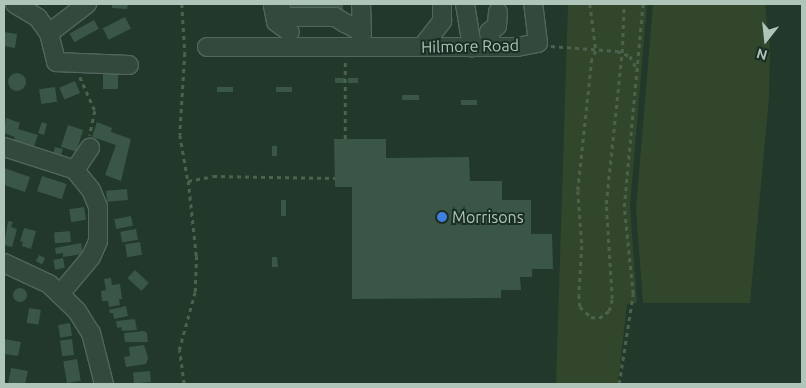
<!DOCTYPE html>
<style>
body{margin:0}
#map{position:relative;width:806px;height:388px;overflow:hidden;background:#21382b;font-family:Ubuntu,sans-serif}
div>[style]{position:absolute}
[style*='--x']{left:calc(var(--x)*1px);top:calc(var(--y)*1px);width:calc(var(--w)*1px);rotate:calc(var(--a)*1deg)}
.green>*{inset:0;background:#32462c}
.building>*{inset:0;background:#3a5647;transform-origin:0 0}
.round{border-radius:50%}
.path>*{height:2.5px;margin-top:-1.25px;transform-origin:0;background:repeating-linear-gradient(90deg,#4c624d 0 4px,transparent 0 8px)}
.roads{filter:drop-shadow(1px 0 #52665c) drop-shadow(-1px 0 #52665c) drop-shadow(0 1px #52665c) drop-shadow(0 -1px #52665c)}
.minor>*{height:18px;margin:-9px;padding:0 9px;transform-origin:9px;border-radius:9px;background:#34493e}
.dots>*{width:14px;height:14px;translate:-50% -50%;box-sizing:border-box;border:2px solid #1a2d23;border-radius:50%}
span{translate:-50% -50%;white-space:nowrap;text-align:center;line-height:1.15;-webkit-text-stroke:4px #1a2d23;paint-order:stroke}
.street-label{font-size:16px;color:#afc5ba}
.poi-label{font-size:16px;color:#afc5ba}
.left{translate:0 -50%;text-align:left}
.frame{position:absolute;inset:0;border:5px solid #afc5ba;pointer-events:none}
.north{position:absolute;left:741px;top:15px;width:50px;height:50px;-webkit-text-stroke:4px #1a2d23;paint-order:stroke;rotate:196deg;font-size:14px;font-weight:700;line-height:20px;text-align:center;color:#afc5ba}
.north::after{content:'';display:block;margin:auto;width:18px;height:22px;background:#afc5ba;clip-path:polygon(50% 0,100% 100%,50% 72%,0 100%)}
</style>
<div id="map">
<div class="green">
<div style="clip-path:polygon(568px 4px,647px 4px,630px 206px,637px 303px,627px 304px,618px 384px,556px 384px)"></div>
<div style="clip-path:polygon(653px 4px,765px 4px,770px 47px,769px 98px,750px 303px,643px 303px,636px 209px)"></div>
</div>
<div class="building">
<div style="clip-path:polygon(112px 4px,128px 4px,127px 9px,112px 8px)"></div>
<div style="left:286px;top:4px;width:57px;height:9px"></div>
<div style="left:125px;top:17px;width:13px;height:25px;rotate:63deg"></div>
<div style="left:94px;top:20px;width:10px;height:28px;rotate:61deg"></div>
<div style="clip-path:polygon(4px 32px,17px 34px,15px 48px,4px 46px)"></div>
<div style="left:103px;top:71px;width:15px;height:18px"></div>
<div class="round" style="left:8px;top:73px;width:18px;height:18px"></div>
<div style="left:335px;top:78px;width:10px;height:5px"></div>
<div style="left:348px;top:78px;width:10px;height:5px"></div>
<div style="left:75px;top:81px;width:13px;height:17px;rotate:67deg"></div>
<div style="left:55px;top:87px;width:15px;height:16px;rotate:82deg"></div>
<div style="left:217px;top:87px;width:16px;height:5px"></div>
<div style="left:276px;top:87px;width:16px;height:5px"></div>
<div style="left:402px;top:95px;width:17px;height:5px"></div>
<div style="left:461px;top:100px;width:16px;height:5px"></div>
<div style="clip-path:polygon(6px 118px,20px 123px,18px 129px,38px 135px,33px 149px,13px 143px,15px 137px,4px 133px)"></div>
<div style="clip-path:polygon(42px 122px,47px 124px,44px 135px,38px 133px)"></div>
<div style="clip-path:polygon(97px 122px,112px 128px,111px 132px,131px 139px,121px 181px,105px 175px,116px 145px,92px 137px)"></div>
<div style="left:68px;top:125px;width:16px;height:23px;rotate:18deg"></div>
<div style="clip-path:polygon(334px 139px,386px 139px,386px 158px,469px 157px,470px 181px,502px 181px,502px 200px,531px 200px,531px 234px,552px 234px,553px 269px,532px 269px,532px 277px,520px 277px,521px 290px,501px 290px,501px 298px,352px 299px,352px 187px,335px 187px)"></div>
<div style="left:272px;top:146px;width:5px;height:10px"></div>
<div style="left:55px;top:147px;width:8px;height:10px;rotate:14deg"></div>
<div style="clip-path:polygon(4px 168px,30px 177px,25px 192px,4px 185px)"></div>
<div style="left:42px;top:176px;width:26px;height:16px;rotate:18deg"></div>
<div style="left:127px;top:189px;width:11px;height:21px;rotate:85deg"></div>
<div style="left:281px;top:200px;width:5px;height:16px"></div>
<div style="left:84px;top:207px;width:13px;height:15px;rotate:81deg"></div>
<div style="left:131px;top:216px;width:10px;height:17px;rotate:79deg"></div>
<div style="clip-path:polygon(8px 221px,13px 222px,11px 227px,17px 229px,12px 247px,4px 245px)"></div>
<div style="clip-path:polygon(24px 228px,36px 231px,31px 249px,22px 246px,23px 242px,20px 241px)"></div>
<div style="left:136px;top:229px;width:11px;height:16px;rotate:80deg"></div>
<div style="left:70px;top:231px;width:11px;height:16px;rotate:85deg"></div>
<div style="left:140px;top:242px;width:13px;height:15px;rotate:81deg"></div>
<div style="clip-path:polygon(81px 243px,83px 254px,63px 257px,63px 253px,56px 254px,55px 248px)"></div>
<div style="left:39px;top:255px;width:7px;height:7px;rotate:27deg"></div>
<div style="clip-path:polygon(272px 257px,277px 257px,278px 267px,272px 267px)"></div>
<div style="left:63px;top:258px;width:10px;height:10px;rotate:79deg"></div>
<div style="left:135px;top:270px;width:19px;height:11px;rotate:43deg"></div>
<div style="clip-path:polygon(111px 278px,112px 285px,120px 284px,122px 299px,119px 299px,120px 305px,109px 307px,108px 301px,102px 301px,101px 291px,106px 290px,104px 279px)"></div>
<div class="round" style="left:13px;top:288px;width:14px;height:14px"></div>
<div style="clip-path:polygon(126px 306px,128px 316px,114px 319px,113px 313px,110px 313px,109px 310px)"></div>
<div style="left:29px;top:308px;width:12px;height:15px;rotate:9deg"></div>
<div style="clip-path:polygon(135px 319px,137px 330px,122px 331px,121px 327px,117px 328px,116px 321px)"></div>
<div style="left:70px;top:323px;width:13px;height:12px;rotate:81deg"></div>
<div style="clip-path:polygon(144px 331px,147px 333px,148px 342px,125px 342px,124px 333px)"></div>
<div style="clip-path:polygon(4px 339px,21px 342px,18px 356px,4px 354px)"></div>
<div style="left:72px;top:339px;width:16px;height:12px;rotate:83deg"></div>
<div style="clip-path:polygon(144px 345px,148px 358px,146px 364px,126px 367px,124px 357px,130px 356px,129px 347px)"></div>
<div style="left:77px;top:359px;width:22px;height:14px;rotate:80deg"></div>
<div style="clip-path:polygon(11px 368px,28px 371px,25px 384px,8px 384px)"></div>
<div style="left:150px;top:371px;width:11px;height:17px;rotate:85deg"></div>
</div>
<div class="path">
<div style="--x:182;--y:4;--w:49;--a:86.5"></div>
<div style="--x:185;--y:53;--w:82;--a:93.5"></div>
<div style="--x:180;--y:135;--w:47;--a:80.1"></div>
<div style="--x:188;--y:181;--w:25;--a:-11"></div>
<div style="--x:213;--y:176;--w:122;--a:0.9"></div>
<div style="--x:590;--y:4;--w:47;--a:82.7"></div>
<div style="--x:596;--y:51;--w:9;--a:117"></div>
<div style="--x:592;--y:59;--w:133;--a:96.1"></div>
<div style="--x:578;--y:191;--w:55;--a:85.8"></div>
<div style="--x:582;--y:246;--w:49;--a:93.5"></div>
<div style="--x:579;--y:295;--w:12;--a:85"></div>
<div style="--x:580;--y:307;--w:15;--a:42"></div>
<div style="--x:591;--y:317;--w:8;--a:7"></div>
<div style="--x:599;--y:318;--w:12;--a:-35"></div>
<div style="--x:609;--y:311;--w:12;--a:-76"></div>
<div style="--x:612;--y:299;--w:95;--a:-93.6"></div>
<div style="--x:606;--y:204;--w:152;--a:-84"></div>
<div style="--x:622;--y:53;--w:49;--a:-87.7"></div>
<div style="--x:551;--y:46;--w:66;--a:4.3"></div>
<div style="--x:617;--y:51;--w:14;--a:21"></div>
<div style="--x:630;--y:56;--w:17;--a:62"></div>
<div style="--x:80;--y:77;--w:37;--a:66"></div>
<div style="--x:95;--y:111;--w:25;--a:102"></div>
<div style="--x:345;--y:139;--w:79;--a:-90"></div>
<div style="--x:184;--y:384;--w:34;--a:-98"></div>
<div style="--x:179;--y:350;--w:60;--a:-74.6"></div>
<div style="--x:195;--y:292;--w:36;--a:-88"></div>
<div style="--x:196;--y:256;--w:75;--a:-96.1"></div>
<div style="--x:619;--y:384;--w:91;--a:-81.2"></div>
<div style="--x:633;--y:294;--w:87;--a:-95.9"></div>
<div style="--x:624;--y:207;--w:204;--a:-84.7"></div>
</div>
<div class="roads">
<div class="minor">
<div style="--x:15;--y:4;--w:27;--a:31"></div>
<div style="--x:38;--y:18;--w:19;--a:54"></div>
<div style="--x:49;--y:33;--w:30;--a:76"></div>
<div style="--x:56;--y:62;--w:73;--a:2.4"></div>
<div style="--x:281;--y:4;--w:9;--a:96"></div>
<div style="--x:280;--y:13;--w:9;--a:27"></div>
<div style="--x:288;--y:17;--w:47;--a:0"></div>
<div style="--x:335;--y:17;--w:12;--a:31"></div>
<div style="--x:345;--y:23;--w:19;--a:28"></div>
<div style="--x:362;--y:32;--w:15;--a:94"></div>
<div style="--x:361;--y:4;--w:28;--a:88"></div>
<div style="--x:465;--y:4;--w:44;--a:80.8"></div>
<div style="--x:273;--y:6;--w:16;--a:79"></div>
<div style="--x:276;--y:22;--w:17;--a:36"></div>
<div style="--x:49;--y:33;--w:48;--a:-37.3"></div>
<div style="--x:207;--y:47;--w:310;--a:0"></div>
<div style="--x:517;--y:47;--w:21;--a:-11"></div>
<div style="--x:538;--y:43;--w:39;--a:-97"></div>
<div style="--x:422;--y:47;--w:33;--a:-52"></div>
<div style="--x:442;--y:21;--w:17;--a:-90"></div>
<div style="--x:492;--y:47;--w:15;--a:-101"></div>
<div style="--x:489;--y:32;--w:10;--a:-37"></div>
<div style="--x:497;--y:26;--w:14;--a:-86"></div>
<div style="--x:4;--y:147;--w:75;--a:17.9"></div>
<div style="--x:4;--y:263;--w:50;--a:25"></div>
<div style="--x:49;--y:284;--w:39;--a:44"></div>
<div style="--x:77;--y:311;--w:26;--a:58"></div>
<div style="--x:91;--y:333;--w:53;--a:75.7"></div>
<div style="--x:60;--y:294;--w:48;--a:-50"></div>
<div style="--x:91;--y:257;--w:17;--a:-66"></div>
<div style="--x:98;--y:241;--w:34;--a:-90"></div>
<div style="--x:98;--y:207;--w:18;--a:-112"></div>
<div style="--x:91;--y:190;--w:26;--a:-129"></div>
<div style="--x:75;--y:170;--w:27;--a:-56"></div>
</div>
</div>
<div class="dots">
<div style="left:442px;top:217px;background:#3f7fe0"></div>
</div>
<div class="street-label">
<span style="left:470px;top:46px;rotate:-1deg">Hilmore Road</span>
</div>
<div class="poi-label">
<span class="left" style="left:452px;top:217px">Morrisons</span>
</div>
<div class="frame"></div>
<div class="north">N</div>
</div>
